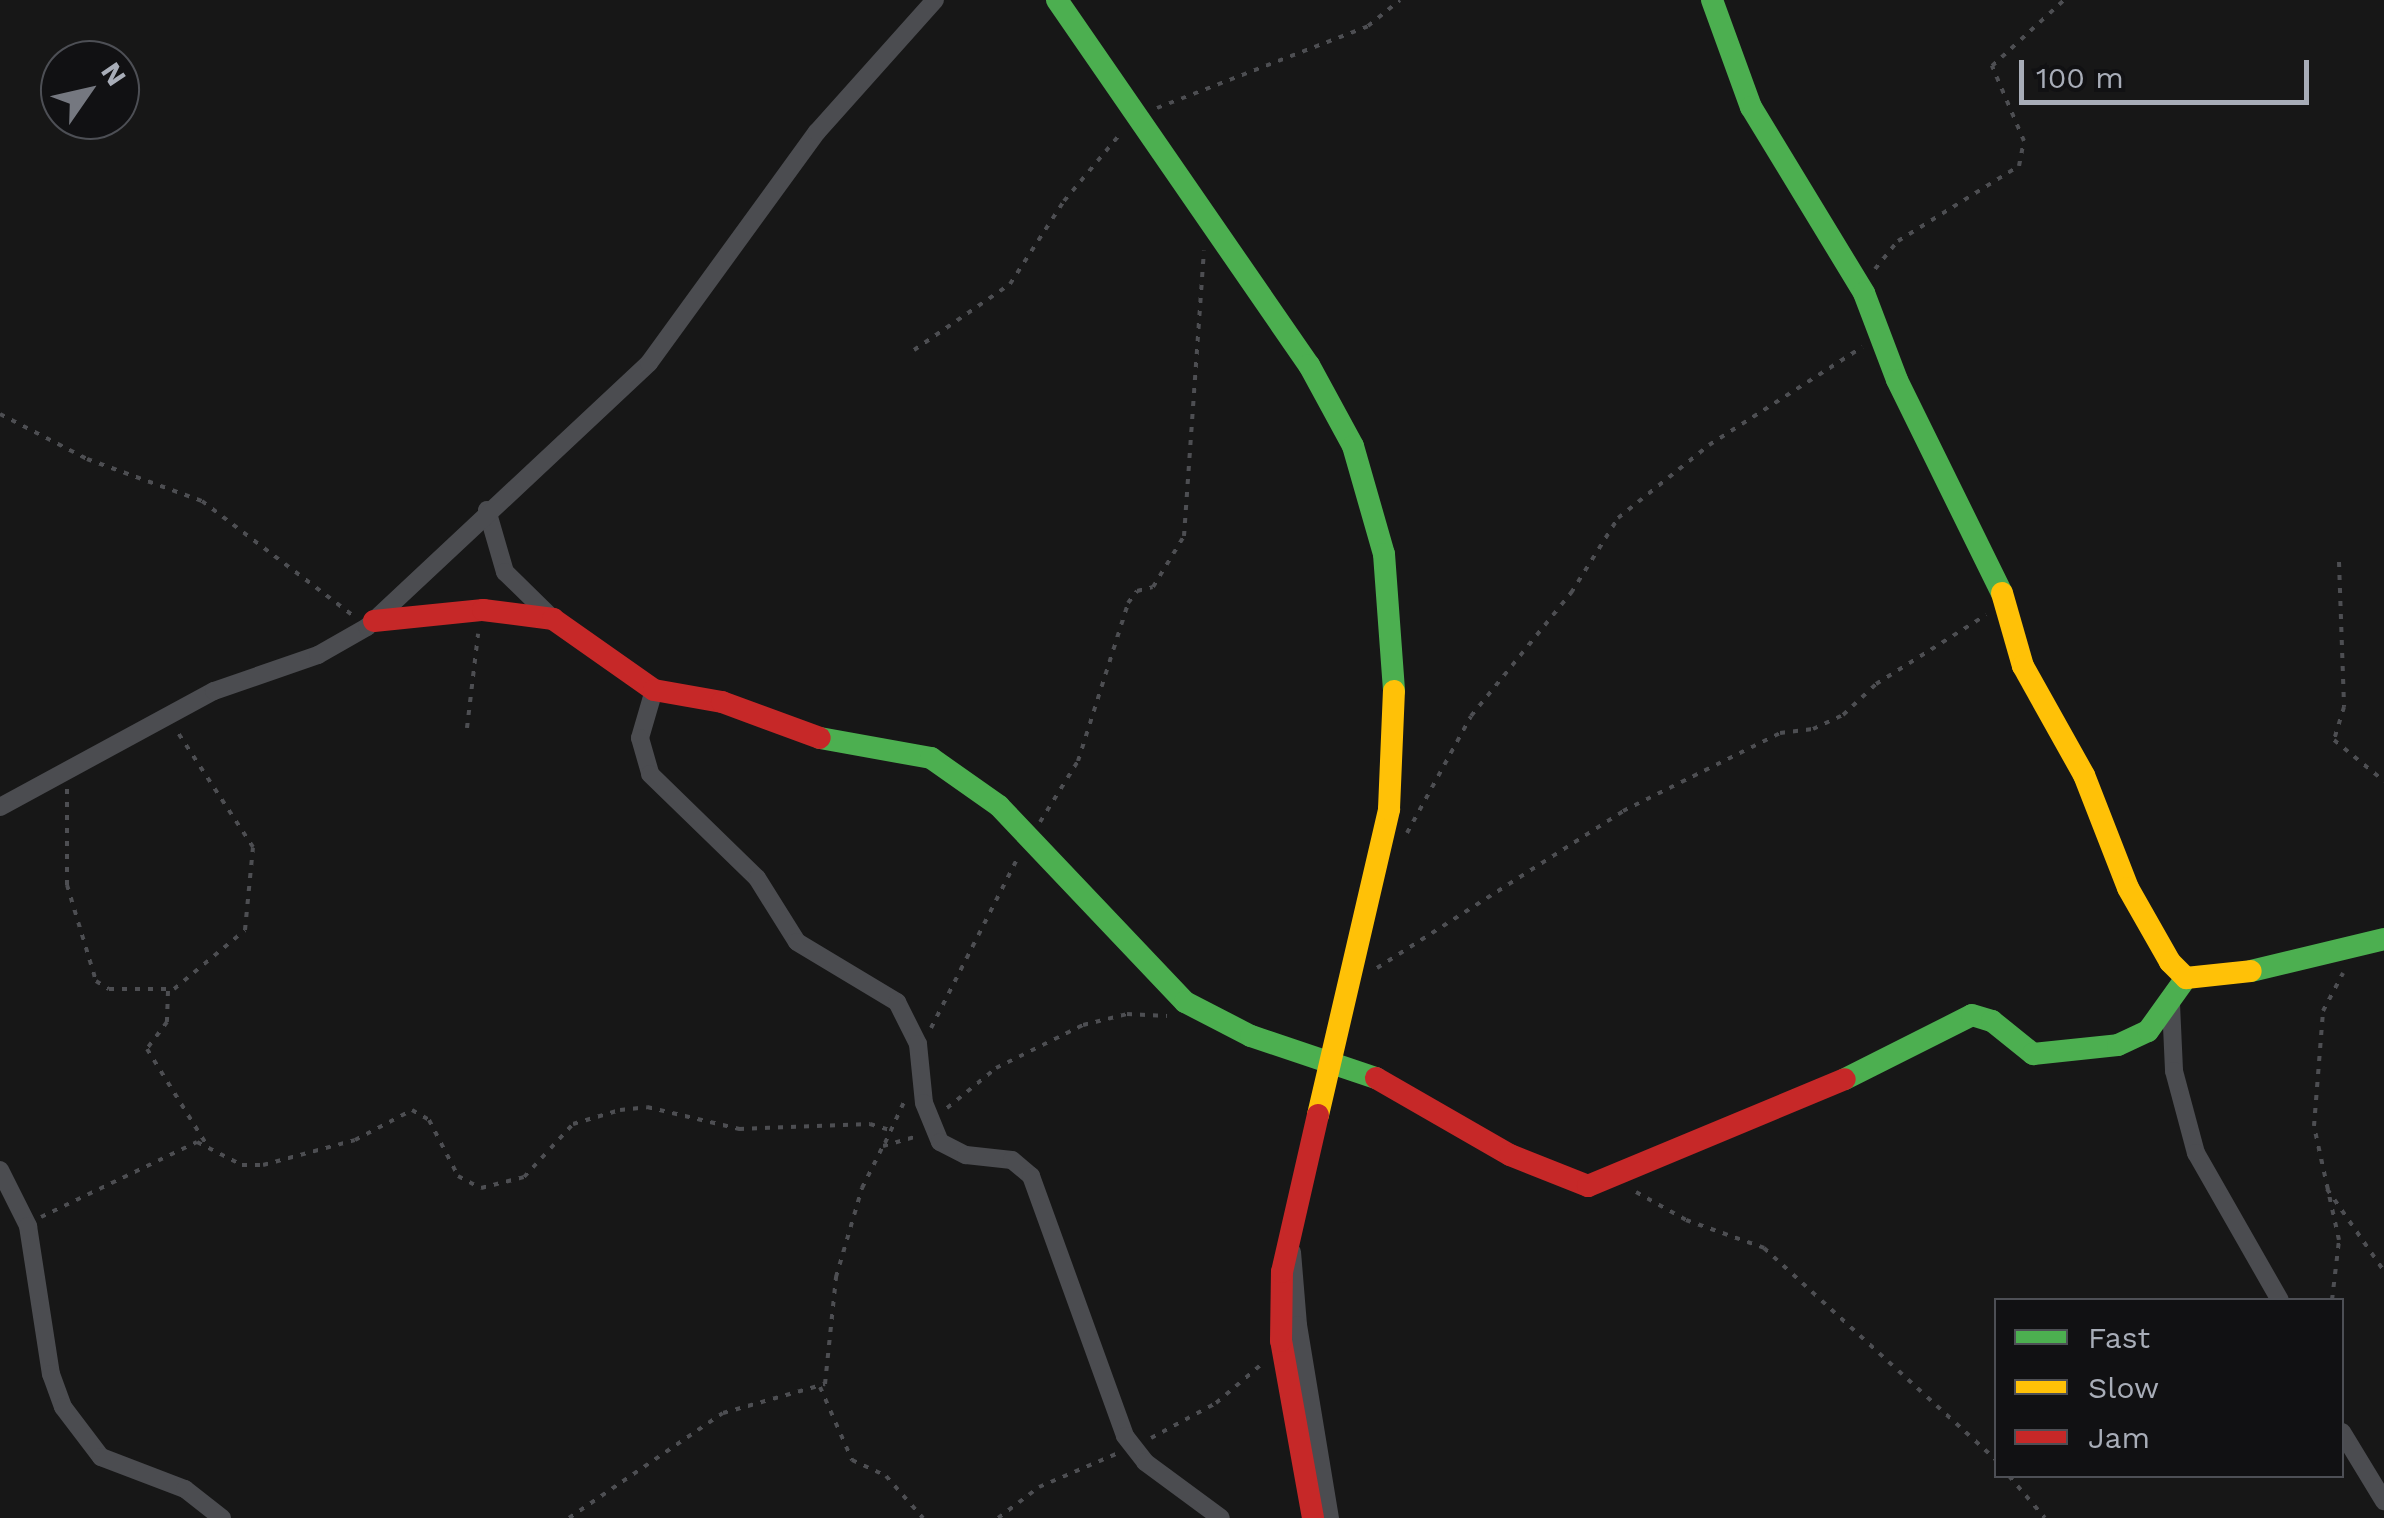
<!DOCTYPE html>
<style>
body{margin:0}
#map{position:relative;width:2384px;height:1518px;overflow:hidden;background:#171717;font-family:"Work Sans",sans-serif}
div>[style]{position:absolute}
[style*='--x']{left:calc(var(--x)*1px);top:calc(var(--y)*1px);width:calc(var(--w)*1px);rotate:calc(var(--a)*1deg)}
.path>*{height:4px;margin-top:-2px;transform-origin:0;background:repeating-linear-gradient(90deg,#4d4e52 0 5px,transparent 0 13px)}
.street>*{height:18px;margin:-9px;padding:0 9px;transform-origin:9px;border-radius:9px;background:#4b4c50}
.fast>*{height:22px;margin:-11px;padding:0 11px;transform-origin:11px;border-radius:11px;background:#4caf50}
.slow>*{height:22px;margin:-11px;padding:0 11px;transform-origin:11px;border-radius:11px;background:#ffc107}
.jam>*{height:22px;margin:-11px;padding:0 11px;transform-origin:11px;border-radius:11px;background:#c62828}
span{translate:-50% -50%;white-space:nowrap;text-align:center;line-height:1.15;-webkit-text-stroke:8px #111113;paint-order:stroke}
.legend{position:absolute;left:1994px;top:1298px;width:350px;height:180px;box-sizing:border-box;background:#111113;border:2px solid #4d4f55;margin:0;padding:12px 18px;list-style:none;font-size:30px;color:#a8adb8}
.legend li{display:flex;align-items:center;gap:20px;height:50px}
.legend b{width:50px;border:2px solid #4d4f55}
.north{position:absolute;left:40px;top:40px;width:100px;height:100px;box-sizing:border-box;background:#111113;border:2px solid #4d4f55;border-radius:50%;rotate:56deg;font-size:28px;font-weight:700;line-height:40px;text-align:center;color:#a8adb8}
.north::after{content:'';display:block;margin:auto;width:35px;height:45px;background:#757880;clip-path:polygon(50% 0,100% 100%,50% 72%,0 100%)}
.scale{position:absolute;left:2019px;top:60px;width:290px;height:45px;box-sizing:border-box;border:5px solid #a8adb8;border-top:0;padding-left:12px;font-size:30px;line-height:35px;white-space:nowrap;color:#a8adb8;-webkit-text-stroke:8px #111113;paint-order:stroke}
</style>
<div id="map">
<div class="path">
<div style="--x:1157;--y:108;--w:226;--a:-21.2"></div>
<div style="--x:1368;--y:26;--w:41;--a:-39.1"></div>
<div style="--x:1875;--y:269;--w:36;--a:-51"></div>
<div style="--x:1898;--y:241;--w:142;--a:-31.8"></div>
<div style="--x:2019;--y:166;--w:25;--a:-79"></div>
<div style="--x:2024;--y:141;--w:82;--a:-113.1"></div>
<div style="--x:1992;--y:66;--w:98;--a:-42.5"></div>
<div style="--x:914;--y:350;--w:116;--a:-34.5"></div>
<div style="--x:1010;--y:284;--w:99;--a:-57"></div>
<div style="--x:1064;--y:201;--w:89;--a:-50"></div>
<div style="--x:0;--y:414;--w:98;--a:27.3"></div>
<div style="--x:87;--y:459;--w:122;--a:20.1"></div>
<div style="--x:202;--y:501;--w:188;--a:37.2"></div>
<div style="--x:2339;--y:562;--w:145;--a:88"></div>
<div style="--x:2344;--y:707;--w:34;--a:107"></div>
<div style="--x:2334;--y:740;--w:65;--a:39.4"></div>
<div style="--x:467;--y:728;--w:95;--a:-83.3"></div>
<div style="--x:67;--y:789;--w:96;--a:90"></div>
<div style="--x:67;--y:885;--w:100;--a:73.2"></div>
<div style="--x:96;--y:981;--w:15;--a:32"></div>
<div style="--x:109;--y:989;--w:65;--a:0"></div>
<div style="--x:174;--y:989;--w:92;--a:-39.7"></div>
<div style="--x:245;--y:930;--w:83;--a:-84.5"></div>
<div style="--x:253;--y:847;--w:140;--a:-123.3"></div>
<div style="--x:1040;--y:822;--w:72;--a:-58.1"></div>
<div style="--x:1078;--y:761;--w:166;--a:-72.4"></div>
<div style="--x:1128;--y:603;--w:15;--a:-53"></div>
<div style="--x:1137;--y:591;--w:16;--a:-14"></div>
<div style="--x:1153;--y:587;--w:60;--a:-58.7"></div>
<div style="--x:1184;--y:536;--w:286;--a:-86"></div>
<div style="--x:1407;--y:833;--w:133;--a:-61.3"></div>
<div style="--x:1471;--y:716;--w:159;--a:-50.9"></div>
<div style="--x:1571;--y:593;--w:89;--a:-57.9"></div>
<div style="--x:1618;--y:518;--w:117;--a:-38.7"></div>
<div style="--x:1709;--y:445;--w:182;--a:-32.6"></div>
<div style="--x:1377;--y:968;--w:292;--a:-32.5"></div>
<div style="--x:1623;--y:811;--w:175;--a:-26.4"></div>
<div style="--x:1780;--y:733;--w:33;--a:-7"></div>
<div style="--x:1813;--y:729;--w:33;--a:-25"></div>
<div style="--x:1843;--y:715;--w:45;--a:-43.2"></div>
<div style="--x:1876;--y:684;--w:130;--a:-32.1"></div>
<div style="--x:168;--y:991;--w:31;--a:92"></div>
<div style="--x:167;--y:1022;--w:34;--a:127"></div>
<div style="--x:147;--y:1049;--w:110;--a:58.1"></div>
<div style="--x:931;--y:1028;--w:194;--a:-63"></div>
<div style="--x:947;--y:1108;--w:63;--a:-39.2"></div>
<div style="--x:996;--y:1068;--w:97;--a:-26.3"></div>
<div style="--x:1083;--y:1025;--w:45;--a:-14"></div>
<div style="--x:1127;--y:1014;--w:40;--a:2.9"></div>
<div style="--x:885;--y:1143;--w:45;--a:-65.1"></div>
<div style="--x:2327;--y:1189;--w:100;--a:55.2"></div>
<div style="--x:1636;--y:1192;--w:57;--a:29.2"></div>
<div style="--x:1686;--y:1220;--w:83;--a:19.7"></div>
<div style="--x:1764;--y:1248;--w:314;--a:42.4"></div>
<div style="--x:41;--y:1217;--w:173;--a:-25.7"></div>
<div style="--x:197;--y:1142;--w:51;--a:27.1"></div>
<div style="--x:242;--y:1165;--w:21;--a:0"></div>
<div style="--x:263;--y:1165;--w:95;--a:-15.2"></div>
<div style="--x:355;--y:1140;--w:64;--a:-27.8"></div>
<div style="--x:412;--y:1110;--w:20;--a:30"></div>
<div style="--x:429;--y:1120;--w:63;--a:62.6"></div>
<div style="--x:458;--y:1176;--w:26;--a:28"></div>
<div style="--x:481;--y:1188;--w:44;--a:-14.3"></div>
<div style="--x:524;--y:1177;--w:72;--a:-47.2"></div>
<div style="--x:573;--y:1124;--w:49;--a:-16.6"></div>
<div style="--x:620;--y:1110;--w:27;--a:-6"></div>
<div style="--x:647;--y:1107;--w:95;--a:13.4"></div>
<div style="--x:739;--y:1129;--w:131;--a:-2.2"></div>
<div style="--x:870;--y:1124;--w:21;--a:17"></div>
<div style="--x:2332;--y:1300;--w:60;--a:-83.3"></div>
<div style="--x:2339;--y:1240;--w:117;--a:-102.4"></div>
<div style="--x:2314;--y:1126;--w:115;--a:-85.5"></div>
<div style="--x:2323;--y:1011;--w:43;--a:-62.2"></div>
<div style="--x:820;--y:1387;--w:80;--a:66.3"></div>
<div style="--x:852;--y:1460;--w:38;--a:25"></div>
<div style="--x:886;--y:1476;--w:56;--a:48.6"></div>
<div style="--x:1151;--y:1438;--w:74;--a:-28.3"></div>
<div style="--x:1216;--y:1403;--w:62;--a:-40.4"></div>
<div style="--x:2009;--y:1476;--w:55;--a:49.4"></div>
<div style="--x:569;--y:1518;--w:186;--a:-34.3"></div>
<div style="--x:723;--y:1413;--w:106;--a:-15.9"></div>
<div style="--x:825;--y:1384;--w:108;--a:-84.1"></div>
<div style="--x:836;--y:1277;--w:93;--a:-73.7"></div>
<div style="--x:862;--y:1188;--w:47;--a:-63.4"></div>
<div style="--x:883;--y:1146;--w:36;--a:-16"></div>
<div style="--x:998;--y:1518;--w:51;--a:-37.1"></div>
<div style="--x:1039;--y:1487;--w:84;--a:-23.2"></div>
</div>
<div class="street">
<div style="--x:487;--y:510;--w:65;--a:73.8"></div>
<div style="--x:505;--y:572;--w:67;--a:44.4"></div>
<div style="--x:654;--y:690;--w:50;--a:106.3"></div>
<div style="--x:640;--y:738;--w:37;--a:74"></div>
<div style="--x:650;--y:774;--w:149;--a:44.2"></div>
<div style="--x:757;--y:878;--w:75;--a:58"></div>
<div style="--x:797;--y:942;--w:117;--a:31"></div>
<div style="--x:897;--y:1002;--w:47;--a:63.4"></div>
<div style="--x:918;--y:1044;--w:59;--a:84.2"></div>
<div style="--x:924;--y:1103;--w:42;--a:67.7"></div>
<div style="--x:940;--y:1142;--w:29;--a:27"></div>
<div style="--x:966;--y:1155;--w:46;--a:6.2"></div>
<div style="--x:1012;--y:1160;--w:25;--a:40"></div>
<div style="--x:1031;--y:1176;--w:276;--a:70.1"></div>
<div style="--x:1125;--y:1436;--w:33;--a:52"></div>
<div style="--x:1145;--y:1462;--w:94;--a:36.4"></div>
<div style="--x:0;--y:807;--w:243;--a:-28.5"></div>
<div style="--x:214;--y:691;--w:110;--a:-19.1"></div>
<div style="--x:318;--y:655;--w:56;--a:-29.7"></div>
<div style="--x:367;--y:627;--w:386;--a:-43.1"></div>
<div style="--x:649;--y:363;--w:286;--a:-54"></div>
<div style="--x:817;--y:132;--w:177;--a:-48.2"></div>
<div style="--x:2171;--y:1004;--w:67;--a:87.4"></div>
<div style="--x:2174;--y:1071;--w:85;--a:75"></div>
<div style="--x:2196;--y:1153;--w:169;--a:60.3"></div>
<div style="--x:0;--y:1170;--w:63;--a:63.4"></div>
<div style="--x:28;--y:1226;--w:150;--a:81.2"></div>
<div style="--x:51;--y:1374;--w:35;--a:70"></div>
<div style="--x:63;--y:1407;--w:63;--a:52.8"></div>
<div style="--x:101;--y:1457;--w:90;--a:20.9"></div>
<div style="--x:185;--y:1489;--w:47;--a:38.1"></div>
<div style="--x:1292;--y:1252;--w:73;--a:85.3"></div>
<div style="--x:1298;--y:1325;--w:196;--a:80.6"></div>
<div style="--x:2342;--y:1432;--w:81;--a:58.7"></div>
</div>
<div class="fast">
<div style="--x:1057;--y:0;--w:444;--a:55.4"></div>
<div style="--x:1309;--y:365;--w:92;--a:61.5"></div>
<div style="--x:1353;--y:446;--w:112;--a:74"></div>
<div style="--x:1384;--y:554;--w:137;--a:85.8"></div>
<div style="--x:1712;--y:0;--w:114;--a:70"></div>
<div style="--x:1751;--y:107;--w:218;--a:58.7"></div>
<div style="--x:1864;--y:293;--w:93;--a:69.2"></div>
<div style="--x:1897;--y:380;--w:237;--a:63.8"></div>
<div style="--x:820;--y:738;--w:113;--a:10.2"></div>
<div style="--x:931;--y:758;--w:83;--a:35.2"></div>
<div style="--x:999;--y:806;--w:270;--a:46.5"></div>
<div style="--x:1185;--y:1002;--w:74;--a:27.3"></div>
<div style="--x:1251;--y:1036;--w:132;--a:18.6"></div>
<div style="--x:2251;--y:971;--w:137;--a:-13.5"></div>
<div style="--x:1845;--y:1079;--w:142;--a:-26.7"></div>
<div style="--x:1972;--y:1015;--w:21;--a:17"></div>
<div style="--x:1992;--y:1021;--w:53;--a:38.8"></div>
<div style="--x:2033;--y:1054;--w:85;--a:-6"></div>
<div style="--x:2118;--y:1045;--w:33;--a:-25"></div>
<div style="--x:2148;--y:1031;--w:65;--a:-54.4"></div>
</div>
<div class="slow">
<div style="--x:2002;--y:593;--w:76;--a:74"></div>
<div style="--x:2023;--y:666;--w:125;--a:60.8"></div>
<div style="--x:2084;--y:775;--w:121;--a:68.7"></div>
<div style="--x:2128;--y:888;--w:85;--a:60.4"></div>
<div style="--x:2170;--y:962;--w:23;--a:45"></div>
<div style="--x:2186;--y:978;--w:65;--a:-6.1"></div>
<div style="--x:1318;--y:1115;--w:314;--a:-76.9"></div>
<div style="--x:1389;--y:809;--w:118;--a:-87.6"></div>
</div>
<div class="jam">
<div style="--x:374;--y:621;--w:110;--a:-5.8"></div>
<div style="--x:483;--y:610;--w:71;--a:7.3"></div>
<div style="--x:553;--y:619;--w:123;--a:35.1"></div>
<div style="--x:654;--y:690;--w:69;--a:10"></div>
<div style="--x:722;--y:702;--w:104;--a:20.2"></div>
<div style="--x:1376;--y:1078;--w:155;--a:29.9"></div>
<div style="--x:1510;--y:1155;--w:84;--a:21.7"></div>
<div style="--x:1588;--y:1186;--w:278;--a:-22.6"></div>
<div style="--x:1313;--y:1518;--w:180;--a:-100.2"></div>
<div style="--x:1281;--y:1341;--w:69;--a:-89.2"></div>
<div style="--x:1282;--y:1272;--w:161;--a:-77.1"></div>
</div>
<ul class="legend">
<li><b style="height:12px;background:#4caf50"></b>Fast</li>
<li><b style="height:12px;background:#ffc107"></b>Slow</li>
<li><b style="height:12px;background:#c62828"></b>Jam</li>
</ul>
<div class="north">N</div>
<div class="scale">100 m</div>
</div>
